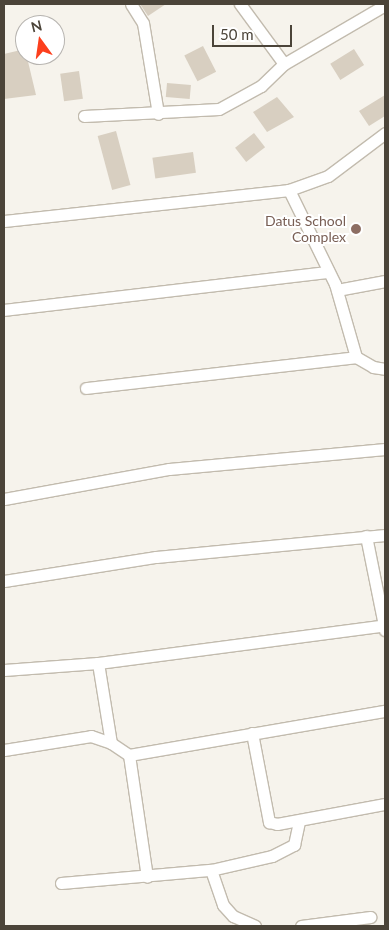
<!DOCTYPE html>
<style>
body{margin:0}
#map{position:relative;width:389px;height:930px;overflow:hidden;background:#f6f3ec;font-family:Lato,sans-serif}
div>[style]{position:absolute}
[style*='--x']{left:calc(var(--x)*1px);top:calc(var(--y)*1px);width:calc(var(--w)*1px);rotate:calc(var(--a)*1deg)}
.building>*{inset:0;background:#d8cfc1;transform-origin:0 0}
.roads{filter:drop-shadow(1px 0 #c2bbae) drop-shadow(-1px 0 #c2bbae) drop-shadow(0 1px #c2bbae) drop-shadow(0 -1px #c2bbae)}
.minor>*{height:11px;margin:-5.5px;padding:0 5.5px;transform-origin:5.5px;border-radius:5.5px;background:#fff}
.dots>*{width:14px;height:14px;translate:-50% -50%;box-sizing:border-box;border:2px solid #fff;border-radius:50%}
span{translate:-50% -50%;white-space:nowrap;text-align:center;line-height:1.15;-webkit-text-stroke:4px #fff;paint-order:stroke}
.education-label{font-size:14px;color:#785e54}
.right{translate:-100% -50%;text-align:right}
.frame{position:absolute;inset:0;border:5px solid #4b4439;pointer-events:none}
.north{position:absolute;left:15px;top:15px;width:50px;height:50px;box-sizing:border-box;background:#fff;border:1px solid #b7b4b0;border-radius:50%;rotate:346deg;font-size:14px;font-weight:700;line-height:20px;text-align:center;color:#4b4439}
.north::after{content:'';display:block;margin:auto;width:18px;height:22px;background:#fc3f1d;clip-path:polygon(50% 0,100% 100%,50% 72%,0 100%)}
.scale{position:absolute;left:212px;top:25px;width:80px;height:22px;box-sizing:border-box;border:2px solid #4b4439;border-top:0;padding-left:6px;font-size:15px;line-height:18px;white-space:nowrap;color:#4b4439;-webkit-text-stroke:4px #fff;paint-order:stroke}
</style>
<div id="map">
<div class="building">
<div style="clip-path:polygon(140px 4px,166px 4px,148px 16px)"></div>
<div style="left:203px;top:46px;width:29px;height:21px;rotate:63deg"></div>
<div style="clip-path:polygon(25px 49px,36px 95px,4px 99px,4px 54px)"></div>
<div style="left:354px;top:49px;width:19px;height:28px;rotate:58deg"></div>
<div style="left:79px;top:71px;width:28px;height:19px;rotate:82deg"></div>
<div style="left:167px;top:83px;width:24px;height:14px;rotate:5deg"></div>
<div style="clip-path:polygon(385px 95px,385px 116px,369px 126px,359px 111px)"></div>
<div style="clip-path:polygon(277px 97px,294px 117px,267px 132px,253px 112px)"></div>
<div style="left:116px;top:131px;width:56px;height:19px;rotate:75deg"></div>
<div style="left:254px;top:133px;width:18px;height:24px;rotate:52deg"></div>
<div style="left:193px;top:152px;width:21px;height:41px;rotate:82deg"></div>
</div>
<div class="roads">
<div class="minor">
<div style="--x:131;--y:4;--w:22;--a:58"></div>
<div style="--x:143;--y:23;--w:92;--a:80.6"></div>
<div style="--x:240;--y:4;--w:74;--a:53.7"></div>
<div style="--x:84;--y:116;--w:135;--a:-3"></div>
<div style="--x:219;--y:109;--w:48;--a:-28.7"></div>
<div style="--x:261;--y:86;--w:32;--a:-44"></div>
<div style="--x:284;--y:64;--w:117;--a:-30.3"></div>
<div style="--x:4;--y:221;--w:287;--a:-6.2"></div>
<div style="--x:289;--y:190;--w:41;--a:-19.7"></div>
<div style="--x:328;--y:176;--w:71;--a:-37"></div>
<div style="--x:337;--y:290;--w:49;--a:-10.6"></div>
<div style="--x:4;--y:310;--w:326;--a:-6.7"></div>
<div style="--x:356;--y:357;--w:20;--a:30"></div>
<div style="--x:373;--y:367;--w:12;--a:9"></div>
<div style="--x:86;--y:388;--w:272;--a:-6.5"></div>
<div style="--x:356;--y:357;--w:76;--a:-106"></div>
<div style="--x:335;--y:284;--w:105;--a:-116.1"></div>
<div style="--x:4;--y:499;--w:168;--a:-10.3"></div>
<div style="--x:169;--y:469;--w:217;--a:-5.3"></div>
<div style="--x:366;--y:536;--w:96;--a:78.6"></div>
<div style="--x:4;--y:581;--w:154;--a:-9"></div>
<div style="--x:156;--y:557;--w:230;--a:-5.5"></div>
<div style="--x:98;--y:663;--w:81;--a:80.8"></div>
<div style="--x:4;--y:670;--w:94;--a:-4.3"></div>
<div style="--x:98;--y:663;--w:290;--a:-7.5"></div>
<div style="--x:252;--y:733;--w:91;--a:79.2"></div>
<div style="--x:269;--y:822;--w:8;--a:14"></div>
<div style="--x:277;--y:824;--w:110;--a:-10.5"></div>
<div style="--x:4;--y:750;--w:88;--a:-9.1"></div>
<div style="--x:91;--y:736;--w:21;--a:19"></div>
<div style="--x:111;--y:743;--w:22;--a:34"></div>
<div style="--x:129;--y:755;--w:260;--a:-9.8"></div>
<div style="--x:129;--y:755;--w:123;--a:81.6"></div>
<div style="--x:211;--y:870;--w:37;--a:71"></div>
<div style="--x:223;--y:905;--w:15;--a:48"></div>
<div style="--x:233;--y:916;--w:24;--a:24"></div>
<div style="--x:61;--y:883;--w:151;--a:-5"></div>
<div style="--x:211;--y:870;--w:63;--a:-12.9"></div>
<div style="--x:272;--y:856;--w:25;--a:-27"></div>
<div style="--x:294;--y:845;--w:25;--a:-78"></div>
<div style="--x:301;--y:926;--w:70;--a:-7.4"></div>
</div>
</div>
<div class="dots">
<div style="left:356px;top:229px;background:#8d6e63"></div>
</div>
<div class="education-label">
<span class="right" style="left:346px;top:229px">Datus School<br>Complex</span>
</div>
<div class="frame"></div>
<div class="north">N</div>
<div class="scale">50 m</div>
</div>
